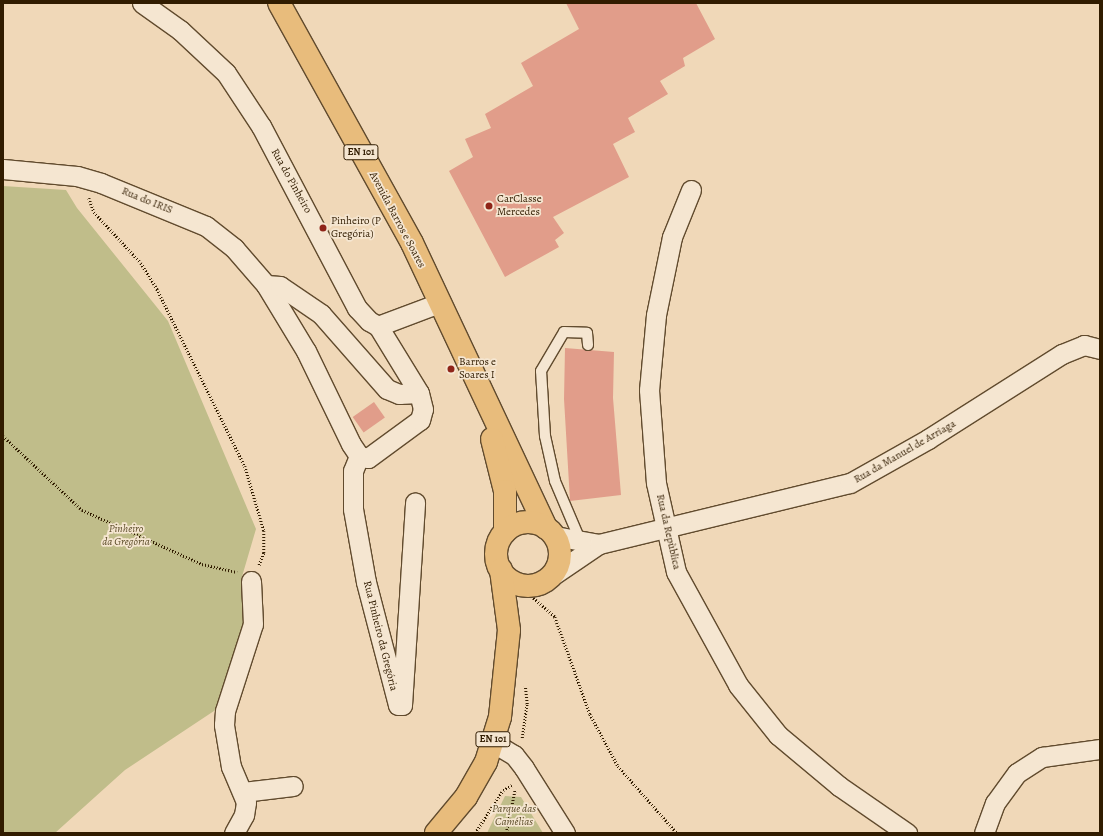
<!DOCTYPE html>
<meta charset="utf-8">
<style>
body{margin:0}
#map{position:relative;width:1103px;height:836px;overflow:hidden;background:#f0d8b8;font-family:Alegreya,serif}
div>[style]{position:absolute}
[style*='--x']{left:calc(var(--x)*1px);top:calc(var(--y)*1px);width:calc(var(--w)*1px);rotate:calc(var(--a)*1deg)}
.green>*{inset:0;background:#c0bd8a}
.building>*{inset:0;background:#e19d8a;transform-origin:0 0}
.path>*{height:2.5px;margin-top:-1.25px;transform-origin:0;background:repeating-linear-gradient(90deg,#311c00 0 1px,transparent 0 3px)}
.roads{filter:drop-shadow(1px 0 #614b2e) drop-shadow(-1px 0 #614b2e) drop-shadow(0 1px #614b2e) drop-shadow(0 -1px #614b2e)}
.service>*{height:10px;margin:-5px;padding:0 5px;transform-origin:5px;border-radius:5px;background:#f5e6d1}
.minor>*{height:19px;margin:-9.5px;padding:0 9.5px;transform-origin:9.5px;border-radius:9.5px;background:#f5e6d1}
.primary>*{height:22px;margin:-11px;padding:0 11px;transform-origin:11px;border-radius:11px;background:#e8bc7c}
.primary>.ring{margin:-11px;padding:0;box-sizing:content-box;background:none;border:22px solid #e8bc7c;border-radius:50%}
.dots>*{width:11px;height:11px;translate:-50% -50%;box-sizing:border-box;border:2px solid #f5e6d1;border-radius:50%}
span{translate:-50% -50%;white-space:nowrap;text-align:center;line-height:1.15;-webkit-text-stroke:3.5px #f5e6d1;paint-order:stroke}
.shield-label span{padding:1px 3px;background:#f5e6d1;border:1px solid;border-radius:3px;-webkit-text-stroke-width:0}
.shield-label{font-size:10px;color:#311c00;font-weight:700}
.street-label{font-size:11px;color:#311c00}
.poi-label{font-size:11px;color:#311c00}
.left{translate:0 -50%;text-align:left}
.park-label{font-size:11px;color:#5c4c29;font-style:italic}
.frame{position:absolute;inset:0;border:4px solid #311c00;pointer-events:none}
</style>
<div id="map">
<div class="green">
<div style="clip-path:polygon(3px 186px,66px 190px,77px 208px,168px 321px,256px 529px,241px 580px,245px 622px,217px 709px,125px 770px,55px 833px,3px 833px)"></div>
<div style="clip-path:polygon(505px 796px,521px 797px,543px 833px,487px 833px)"></div>
</div>
<div class="building">
<div style="clip-path:polygon(566px 3px,696px 3px,715px 39px,683px 58px,685px 66px,660px 81px,668px 94px,628px 118px,635px 132px,613px 144px,629px 177px,553px 217px,564px 233px,555px 240px,559px 247px,505px 277px,449px 171px,473px 157px,465px 139px,491px 128px,485px 114px,533px 86px,521px 63px,579px 29px)"></div>
<div style="clip-path:polygon(565px 348px,614px 352px,613px 398px,621px 495px,570px 501px,564px 399px)"></div>
<div style="left:374px;top:402px;width:19px;height:26px;rotate:55deg"></div>
</div>
<div class="path">
<div style="--x:89;--y:198;--w:15;--a:70"></div>
<div style="--x:94;--y:212;--w:69;--a:47.3"></div>
<div style="--x:141;--y:263;--w:31;--a:58"></div>
<div style="--x:157;--y:289;--w:198;--a:63.6"></div>
<div style="--x:245;--y:466;--w:68;--a:73.7"></div>
<div style="--x:264;--y:531;--w:22;--a:90"></div>
<div style="--x:264;--y:553;--w:14;--a:111"></div>
<div style="--x:3;--y:436;--w:108;--a:43.1"></div>
<div style="--x:82;--y:510;--w:132;--a:24.2"></div>
<div style="--x:202;--y:564;--w:36;--a:13"></div>
<div style="--x:529;--y:594;--w:35;--a:41"></div>
<div style="--x:555;--y:617;--w:103;--a:70.2"></div>
<div style="--x:590;--y:714;--w:59;--a:61.7"></div>
<div style="--x:618;--y:766;--w:89;--a:48.6"></div>
<div style="--x:522;--y:738;--w:34;--a:-82"></div>
<div style="--x:527;--y:704;--w:18;--a:-96"></div>
<div style="--x:475;--y:833;--w:51;--a:-56.9"></div>
<div style="--x:503;--y:790;--w:10;--a:-29"></div>
<div style="--x:506;--y:833;--w:45;--a:-78.4"></div>
</div>
<div class="roads">
<div class="service">
<div style="--x:580;--y:540;--w:64;--a:-113"></div>
<div style="--x:555;--y:481;--w:46;--a:-102.5"></div>
<div style="--x:545;--y:436;--w:65;--a:-93.5"></div>
<div style="--x:541;--y:371;--w:45;--a:-59.5"></div>
<div style="--x:564;--y:332;--w:23;--a:2"></div>
<div style="--x:587;--y:333;--w:12;--a:85"></div>
</div>
<div class="minor">
<div style="--x:142;--y:3;--w:47;--a:35.4"></div>
<div style="--x:180;--y:30;--w:63;--a:43.1"></div>
<div style="--x:226;--y:73;--w:64;--a:56.6"></div>
<div style="--x:261;--y:126;--w:206;--a:62.2"></div>
<div style="--x:357;--y:308;--w:18;--a:47"></div>
<div style="--x:369;--y:321;--w:10;--a:29"></div>
<div style="--x:378;--y:326;--w:65;--a:-20.7"></div>
<div style="--x:3;--y:169;--w:74;--a:5.4"></div>
<div style="--x:77;--y:176;--w:25;--a:16"></div>
<div style="--x:101;--y:183;--w:113;--a:22.3"></div>
<div style="--x:206;--y:226;--w:36;--a:38"></div>
<div style="--x:234;--y:248;--w:49;--a:49.1"></div>
<div style="--x:266;--y:285;--w:77;--a:58.8"></div>
<div style="--x:306;--y:351;--w:103;--a:64.2"></div>
<div style="--x:351;--y:444;--w:14;--a:56"></div>
<div style="--x:359;--y:456;--w:9;--a:13"></div>
<div style="--x:368;--y:458;--w:64;--a:-36.2"></div>
<div style="--x:420;--y:420;--w:11;--a:-75"></div>
<div style="--x:423;--y:409;--w:16;--a:-104"></div>
<div style="--x:419;--y:393;--w:79;--a:-121.5"></div>
<div style="--x:691;--y:190;--w:51;--a:112"></div>
<div style="--x:672;--y:237;--w:80;--a:101.6"></div>
<div style="--x:656;--y:315;--w:75;--a:95.3"></div>
<div style="--x:649;--y:390;--w:93;--a:85.7"></div>
<div style="--x:656;--y:483;--w:91;--a:77.3"></div>
<div style="--x:676;--y:572;--w:129;--a:61.2"></div>
<div style="--x:738;--y:685;--w:64;--a:51.3"></div>
<div style="--x:778;--y:735;--w:80;--a:39.9"></div>
<div style="--x:839;--y:786;--w:83;--a:34.7"></div>
<div style="--x:266;--y:285;--w:14;--a:4"></div>
<div style="--x:280;--y:286;--w:50;--a:34.3"></div>
<div style="--x:321;--y:314;--w:100;--a:48.7"></div>
<div style="--x:387;--y:389;--w:13;--a:23"></div>
<div style="--x:399;--y:394;--w:20;--a:-3"></div>
<div style="--x:359;--y:456;--w:16;--a:112"></div>
<div style="--x:353;--y:471;--w:38;--a:90"></div>
<div style="--x:353;--y:509;--w:74;--a:79.9"></div>
<div style="--x:366;--y:582;--w:127;--a:75.4"></div>
<div style="--x:398;--y:705;--w:4;--a:0"></div>
<div style="--x:402;--y:705;--w:203;--a:-86.3"></div>
<div style="--x:555;--y:536;--w:45;--a:10.3"></div>
<div style="--x:553;--y:575;--w:55;--a:-34"></div>
<div style="--x:599;--y:544;--w:258;--a:-13.7"></div>
<div style="--x:850;--y:483;--w:90;--a:-29.4"></div>
<div style="--x:928;--y:439;--w:159;--a:-32.4"></div>
<div style="--x:1062;--y:354;--w:24;--a:-22"></div>
<div style="--x:1084;--y:345;--w:16;--a:14"></div>
<div style="--x:492;--y:742;--w:26;--a:31"></div>
<div style="--x:514;--y:755;--w:16;--a:52"></div>
<div style="--x:524;--y:768;--w:77;--a:57.8"></div>
<div style="--x:243;--y:792;--w:50;--a:-6.8"></div>
<div style="--x:234;--y:833;--w:21;--a:-61"></div>
<div style="--x:244;--y:815;--w:13;--a:-81"></div>
<div style="--x:246;--y:802;--w:38;--a:-113"></div>
<div style="--x:231;--y:767;--w:43;--a:-99.5"></div>
<div style="--x:224;--y:725;--w:14;--a:-86"></div>
<div style="--x:225;--y:711;--w:91;--a:-72.2"></div>
<div style="--x:253;--y:624;--w:43;--a:-92.7"></div>
<div style="--x:984;--y:833;--w:32;--a:-70"></div>
<div style="--x:995;--y:803;--w:37;--a:-54"></div>
<div style="--x:1017;--y:773;--w:30;--a:-33"></div>
<div style="--x:1042;--y:757;--w:59;--a:-7.9"></div>
</div>
<div class="primary">
<div style="--x:279;--y:3;--w:274;--a:61"></div>
<div style="--x:412;--y:243;--w:315;--a:64.8"></div>
<div style="--x:492;--y:439;--w:54;--a:76"></div>
<div style="--x:505;--y:491;--w:41;--a:90"></div>
<div class="ring" style="left:496px;top:522px;width:42px;height:42px"></div>
<div style="--x:436;--y:833;--w:47;--a:-50.2"></div>
<div style="--x:466;--y:797;--w:40;--a:-60.3"></div>
<div style="--x:486;--y:762;--w:47;--a:-72.7"></div>
<div style="--x:500;--y:717;--w:87;--a:-84.1"></div>
<div style="--x:509;--y:630;--w:61;--a:-97.6"></div>
</div>
</div>
<div class="dots">
<div style="left:489px;top:206px;background:#8f2418"></div>
<div style="left:323px;top:228px;background:#8f2418"></div>
<div style="left:451px;top:369px;background:#8f2418"></div>
</div>
<div class="shield-label">
<span style="left:361px;top:152px">EN 101</span>
<span style="left:493px;top:739px">EN 101</span>
</div>
<div class="street-label">
<span style="left:291px;top:181px;rotate:61deg">Rua do Pinheiro</span>
<span style="left:147px;top:201px;rotate:22deg">Rua do IRIS</span>
<span style="left:397px;top:220px;rotate:62deg">Avenida Barros e Soares</span>
<span style="left:905px;top:452px;rotate:-30deg">Rua da Manuel de Arriaga</span>
<span style="left:668px;top:532px;rotate:77deg">Rua da Repùblica</span>
<span style="left:380px;top:636px;rotate:76deg">Rua Pinheiro da Gregória</span>
</div>
<div class="poi-label">
<span class="left" style="left:497px;top:206px">CarClasse<br>Mercedes</span>
<span class="left" style="left:331px;top:228px">Pinheiro (P<br>Gregória)</span>
<span class="left" style="left:459px;top:369px">Barros e<br>Soares I</span>
</div>
<div class="park-label">
<span style="left:126px;top:536px">Pinheiro<br>da Gregória</span>
<span style="left:514px;top:816px">Parque das<br>Camélias</span>
</div>
<div class="frame"></div>
</div>
